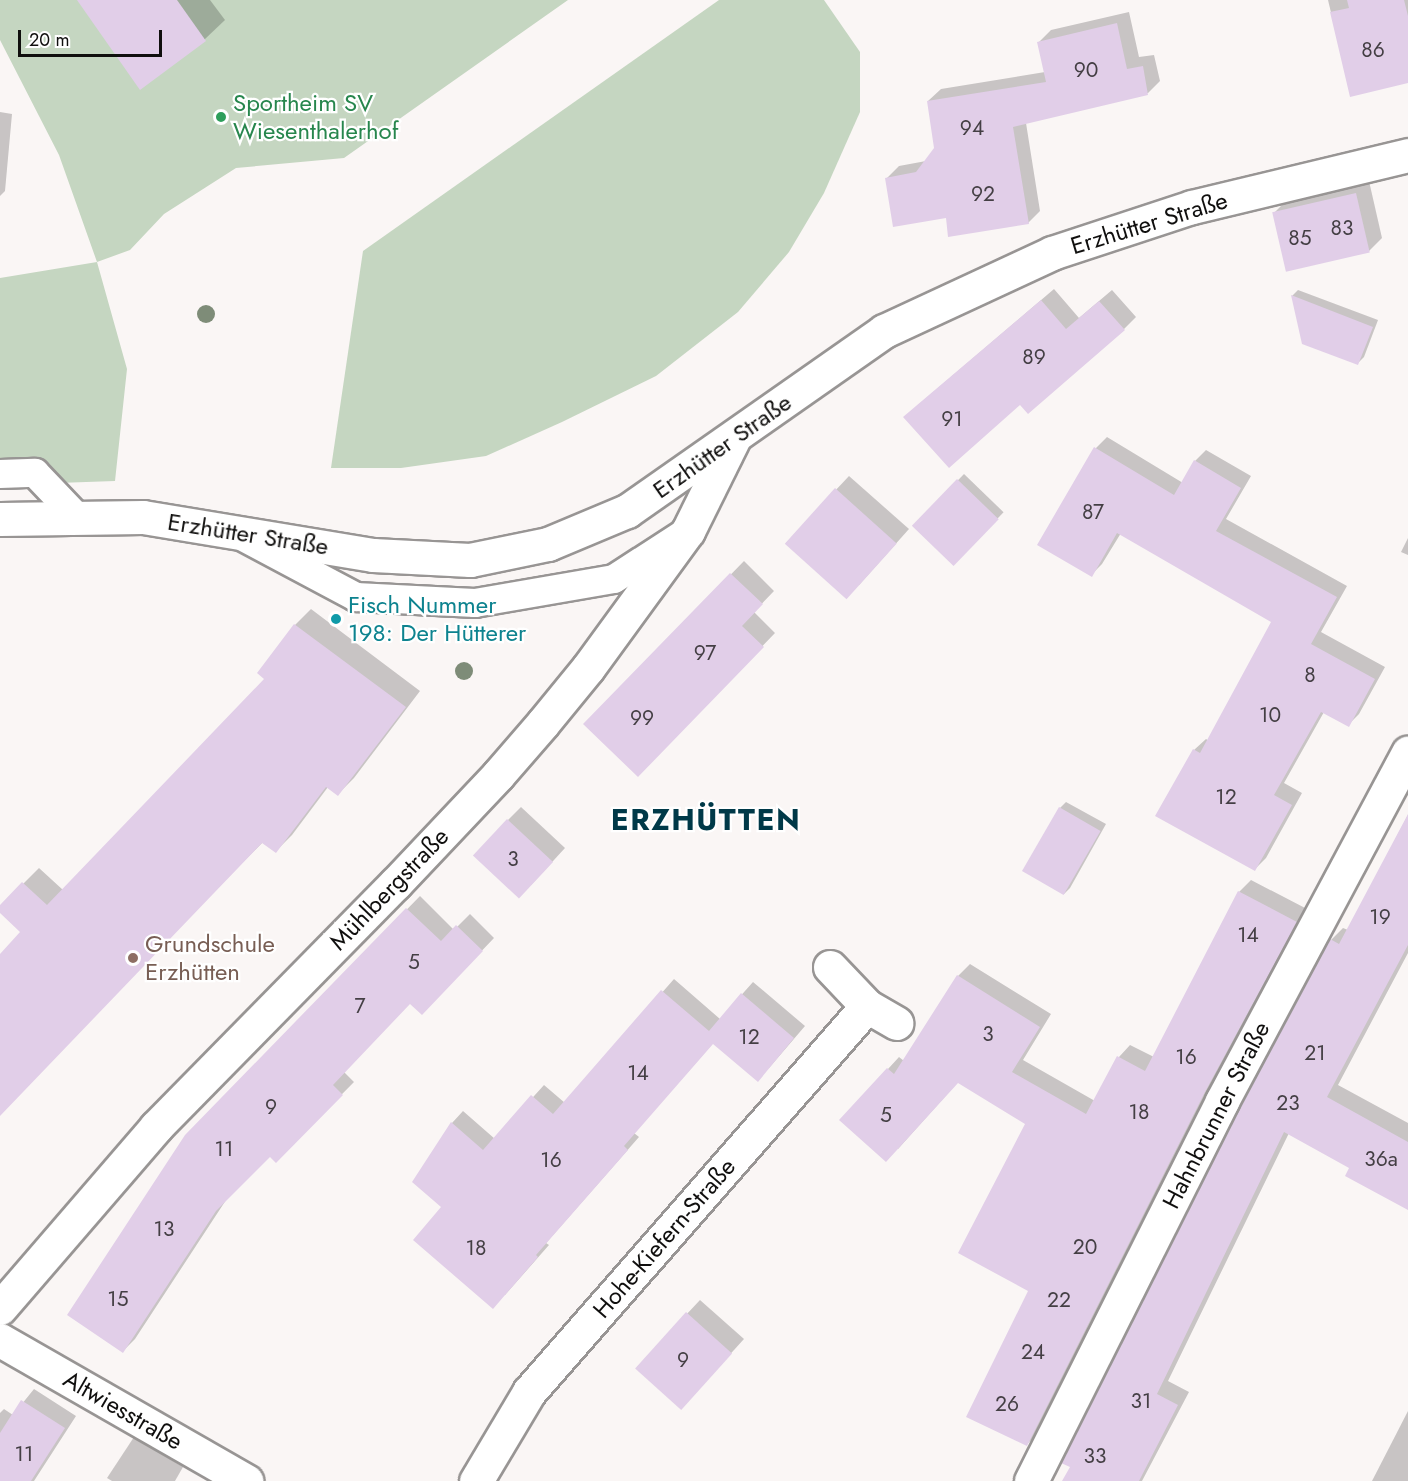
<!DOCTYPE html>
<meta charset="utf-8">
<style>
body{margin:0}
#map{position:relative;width:1408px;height:1481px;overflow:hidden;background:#faf6f5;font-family:Jost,sans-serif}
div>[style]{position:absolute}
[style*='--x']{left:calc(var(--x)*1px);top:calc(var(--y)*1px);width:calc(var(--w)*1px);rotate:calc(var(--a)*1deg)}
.green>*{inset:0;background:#c5d6c1}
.shadow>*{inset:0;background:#0003;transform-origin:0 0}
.building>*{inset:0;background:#e1cee8;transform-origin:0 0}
.roads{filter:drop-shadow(2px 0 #989594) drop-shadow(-2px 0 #989594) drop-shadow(0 2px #989594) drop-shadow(0 -2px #989594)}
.lane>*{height:28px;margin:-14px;padding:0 14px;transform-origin:14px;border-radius:14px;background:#fff}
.street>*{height:33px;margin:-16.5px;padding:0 16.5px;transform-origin:16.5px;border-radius:16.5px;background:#fff}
.secondary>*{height:33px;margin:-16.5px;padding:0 16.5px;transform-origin:16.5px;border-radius:16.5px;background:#fff}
.trees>*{width:18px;height:18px;margin:-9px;border-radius:50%;background:#7e8c78}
.dots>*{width:16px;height:16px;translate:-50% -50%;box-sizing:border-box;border:3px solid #fff;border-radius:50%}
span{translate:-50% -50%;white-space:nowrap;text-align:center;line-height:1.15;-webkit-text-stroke:4.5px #fff;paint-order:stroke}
.number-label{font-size:21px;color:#443f44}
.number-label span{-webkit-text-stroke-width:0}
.leisure-label{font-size:24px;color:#27864d}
.left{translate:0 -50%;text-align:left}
.street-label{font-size:24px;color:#100f0e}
.culture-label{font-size:24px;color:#0d838f}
.education-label{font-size:24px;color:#785e54}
.district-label{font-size:30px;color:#003948;font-weight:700;letter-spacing:1.5px}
.scale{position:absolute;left:18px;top:30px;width:144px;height:27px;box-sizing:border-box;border:3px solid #100f0e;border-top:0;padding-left:8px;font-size:18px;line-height:21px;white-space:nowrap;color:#100f0e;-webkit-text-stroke:4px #fff;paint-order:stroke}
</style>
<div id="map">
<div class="green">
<div style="clip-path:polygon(0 0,568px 0,344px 158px,236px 168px,164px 214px,130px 250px,97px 262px,127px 369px,115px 481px,0 485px,0 278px,97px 262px,59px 155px,0 40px)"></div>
<div style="clip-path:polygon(719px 0,824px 0,860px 52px,860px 112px,824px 193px,789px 252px,738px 312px,656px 376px,562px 422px,486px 456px,401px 468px,331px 468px,363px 251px)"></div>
</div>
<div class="shadow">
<div style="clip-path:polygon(78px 0,210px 0,225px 20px,205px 39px,141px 87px)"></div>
<div style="clip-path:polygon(1328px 0,1408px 0,1408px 81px,1351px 96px)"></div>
<div style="clip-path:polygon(1129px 12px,1139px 57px,1154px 55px,1160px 81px,1148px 93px,1026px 123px,1040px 211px,1028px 223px,947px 217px,887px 178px,899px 166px,926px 161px,936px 149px,928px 101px,941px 89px,1045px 72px,1039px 42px,1051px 30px)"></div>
<div style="clip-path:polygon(0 112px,12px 114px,5px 191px,0 196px)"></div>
<div style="clip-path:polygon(1369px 181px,1382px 238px,1369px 251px,1273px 214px,1286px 201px)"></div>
<div style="clip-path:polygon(1054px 289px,1079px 318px,1112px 290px,1136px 317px,1124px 329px,1020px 403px,917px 406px)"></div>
<div style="clip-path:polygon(1298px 290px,1378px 320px,1364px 357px,1357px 364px,1292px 296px)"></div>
<div style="clip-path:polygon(1107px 437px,1183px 483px,1195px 461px,1206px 450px,1251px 476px,1226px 519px,1347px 586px,1321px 632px,1385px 667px,1359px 714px,1348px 725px,1324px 712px,1284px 783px,1302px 793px,1266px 858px,1255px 869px,1194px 750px,1206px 739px,1209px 741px,1273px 621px,1121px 533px,1102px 564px,1091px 575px,1096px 448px)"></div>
<div style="left:964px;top:474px;width:55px;height:72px;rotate:44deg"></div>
<div style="clip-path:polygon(849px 476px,909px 529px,859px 585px,786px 543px)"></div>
<div style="clip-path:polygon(1408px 538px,1408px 555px,1401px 552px)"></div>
<div style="clip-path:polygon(744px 561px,774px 591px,754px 612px,775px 633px,638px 775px,585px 724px)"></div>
<div style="clip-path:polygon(311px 609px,420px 691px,354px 778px,338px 794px,328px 787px,292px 835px,276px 851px,263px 842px,0 1109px,0 956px,22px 932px,0 911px,0 907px,39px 868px,63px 890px,266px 679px,295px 625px)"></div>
<div style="clip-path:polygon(1066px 802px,1106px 824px,1070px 888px,1064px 894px,1060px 808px)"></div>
<div style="clip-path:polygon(521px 807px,565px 848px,531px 885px,508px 820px)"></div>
<div style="clip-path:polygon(1408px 815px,1408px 953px,1338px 1085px,1408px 1123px,1408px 1199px,1289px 1133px,1168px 1381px,1189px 1392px,1142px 1481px,1064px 1481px,1331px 940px,1343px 928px,1348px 930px)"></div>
<div style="clip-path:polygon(1251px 880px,1307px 909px,1039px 1433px,1027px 1444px,1030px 1290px,1027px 1124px,958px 1082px,898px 1149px,888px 1069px,899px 1057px,904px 1061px,958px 976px,970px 964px,1051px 1014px,1023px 1060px,1095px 1101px,1119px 1057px,1130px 1045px,1154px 1057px,1239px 892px)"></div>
<div style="clip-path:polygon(420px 896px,454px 930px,470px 914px,494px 938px,434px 1001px,410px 1002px,344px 1072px,354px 1082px,276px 1161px,270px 1155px,228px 1197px,135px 1339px,123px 1351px,186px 1136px)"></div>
<div style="clip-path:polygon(674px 979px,720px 1019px,753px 982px,805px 1026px,769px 1068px,714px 1042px,634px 1133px,639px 1137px,546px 1243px,549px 1245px,505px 1295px,443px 1207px,414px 1181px,452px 1123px,463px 1111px,495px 1139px,544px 1085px,565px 1103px)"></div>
<div style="clip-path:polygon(700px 1300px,744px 1339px,694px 1394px,637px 1367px)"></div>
<div style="clip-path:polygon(34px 1389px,76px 1416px,34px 1481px,0 1481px,0 1413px,4px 1409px,13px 1415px)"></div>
<div style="clip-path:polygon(1408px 1411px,1408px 1481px,1372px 1481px)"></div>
<div style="clip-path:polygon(134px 1437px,183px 1467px,175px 1481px,112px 1481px,107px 1478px)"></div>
</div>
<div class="building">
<div style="clip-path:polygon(77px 0,177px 0,206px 41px,140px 90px)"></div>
<div style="clip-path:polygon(1347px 0,1404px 0,1408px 16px,1408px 83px,1350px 97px,1330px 12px,1349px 8px)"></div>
<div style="clip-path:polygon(1117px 23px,1127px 69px,1143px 66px,1148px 95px,1013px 127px,1029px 224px,948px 237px,946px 218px,893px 227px,885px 178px,916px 172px,934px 148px,927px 101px,1046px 82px,1037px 42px)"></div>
<div style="left:1356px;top:193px;width:61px;height:86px;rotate:77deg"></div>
<div style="clip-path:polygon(1291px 295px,1373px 327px,1358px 365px,1302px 344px)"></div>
<div style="clip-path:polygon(1041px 300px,1066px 329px,1099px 301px,1125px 330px,1028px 414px,1020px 405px,949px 468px,903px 417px)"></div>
<div style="clip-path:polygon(1094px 447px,1174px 495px,1194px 460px,1241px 488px,1216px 531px,1337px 597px,1311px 644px,1375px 679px,1349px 727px,1321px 712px,1274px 795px,1292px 805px,1255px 871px,1155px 816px,1193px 749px,1200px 753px,1271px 622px,1117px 533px,1092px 577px,1037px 545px)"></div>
<div style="left:957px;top:479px;width:58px;height:65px;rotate:44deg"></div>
<div style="left:835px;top:488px;width:83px;height:75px;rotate:42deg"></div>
<div style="clip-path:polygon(730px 573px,763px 604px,742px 626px,764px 647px,638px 777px,583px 724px)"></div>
<div style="clip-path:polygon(294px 624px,406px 707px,338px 796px,326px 787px,276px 853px,262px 843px,0 1116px,0 954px,20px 932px,0 913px,0 905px,22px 882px,47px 905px,264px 679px,257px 673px)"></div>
<div style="left:1059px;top:807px;width:48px;height:74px;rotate:30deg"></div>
<div style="clip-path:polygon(1408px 814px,1408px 945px,1327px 1097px,1408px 1142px,1408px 1210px,1345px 1176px,1349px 1168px,1284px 1132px,1157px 1394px,1178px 1405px,1139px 1481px,1062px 1481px,1070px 1467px,1061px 1463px,1239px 1110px,1330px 939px,1339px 944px)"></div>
<div style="left:507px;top:819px;width:63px;height:50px;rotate:43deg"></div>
<div style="clip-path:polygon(1238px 891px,1297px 922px,1205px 1092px,1027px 1446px,966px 1417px,1028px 1291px,958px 1253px,1025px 1124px,958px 1083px,886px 1162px,839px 1120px,887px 1068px,894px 1074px,957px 975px,1040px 1027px,1012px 1072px,1086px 1114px,1117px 1056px,1145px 1071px)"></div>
<div style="clip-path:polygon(406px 908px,441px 941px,456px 925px,483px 951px,422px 1015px,410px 1004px,333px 1085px,343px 1095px,276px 1163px,270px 1157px,216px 1211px,123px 1353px,67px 1315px,185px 1135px)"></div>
<div style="clip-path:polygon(661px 990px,709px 1031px,741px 993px,794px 1038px,758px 1082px,713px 1044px,624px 1146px,628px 1150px,536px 1255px,538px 1257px,493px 1309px,413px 1240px,441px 1207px,412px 1182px,451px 1122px,483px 1150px,531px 1095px,553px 1114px)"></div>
<div style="left:686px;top:1312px;width:62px;height:76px;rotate:42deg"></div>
<div style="clip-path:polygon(21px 1400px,65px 1428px,31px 1481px,0 1481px,0 1433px)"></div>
</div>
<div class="roads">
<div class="lane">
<div style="--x:0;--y:474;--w:35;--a:-2"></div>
<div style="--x:35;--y:473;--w:59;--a:46.4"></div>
<div style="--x:245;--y:538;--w:126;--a:28"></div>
<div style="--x:356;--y:597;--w:119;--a:2.9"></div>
<div style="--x:475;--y:603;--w:141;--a:-9.8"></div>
<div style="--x:614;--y:579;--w:81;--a:-32.9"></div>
</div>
<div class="street">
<div style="--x:830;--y:967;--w:54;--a:46.5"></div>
<div style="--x:867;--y:1006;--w:34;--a:30"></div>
<div style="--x:0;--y:1308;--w:239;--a:-49.2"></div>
<div style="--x:156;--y:1127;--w:341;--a:-45.5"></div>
<div style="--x:395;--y:884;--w:150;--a:-46.6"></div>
<div style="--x:498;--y:775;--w:69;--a:-49.1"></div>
<div style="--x:543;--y:723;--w:71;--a:-50.7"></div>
<div style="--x:588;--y:668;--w:170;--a:-53.9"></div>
<div style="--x:688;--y:531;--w:104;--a:-63.7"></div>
<div style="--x:0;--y:1340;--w:284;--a:29.8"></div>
<div style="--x:476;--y:1481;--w:104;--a:-59.2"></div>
<div style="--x:529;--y:1392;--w:513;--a:-48.79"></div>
<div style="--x:1031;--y:1481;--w:425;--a:-63.3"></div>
<div style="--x:1222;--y:1101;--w:395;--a:-61.9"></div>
</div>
<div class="secondary">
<div style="--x:0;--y:519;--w:143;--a:-0.8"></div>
<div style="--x:143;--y:517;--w:233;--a:9.4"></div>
<div style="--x:373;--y:555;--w:97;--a:3"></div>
<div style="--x:470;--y:560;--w:80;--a:-11.6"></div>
<div style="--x:548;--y:544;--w:86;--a:-22.7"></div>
<div style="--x:627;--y:511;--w:314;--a:-35"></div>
<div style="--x:884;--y:331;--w:185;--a:-24.9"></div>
<div style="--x:1052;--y:253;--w:147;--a:-18.2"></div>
<div style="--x:1192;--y:207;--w:222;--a:-13.5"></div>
</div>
</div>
<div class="trees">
<div style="left:206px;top:314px"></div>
<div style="left:464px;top:671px"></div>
</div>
<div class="dots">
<div style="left:221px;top:117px;background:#2e9e5b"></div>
<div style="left:336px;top:619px;background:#0f9aa8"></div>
<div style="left:133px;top:958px;background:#8d6e63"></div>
</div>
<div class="number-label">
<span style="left:1373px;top:50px">86</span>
<span style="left:1086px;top:70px">90</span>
<span style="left:972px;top:128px">94</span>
<span style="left:983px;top:194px">92</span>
<span style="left:1342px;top:228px">83</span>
<span style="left:1300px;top:238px">85</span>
<span style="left:1034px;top:357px">89</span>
<span style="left:952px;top:419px">91</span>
<span style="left:1093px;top:512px">87</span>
<span style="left:705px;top:653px">97</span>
<span style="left:1310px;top:675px">8</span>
<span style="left:1270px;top:715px">10</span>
<span style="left:642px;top:718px">99</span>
<span style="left:1226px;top:797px">12</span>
<span style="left:513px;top:859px">3</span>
<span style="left:1380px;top:917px">19</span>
<span style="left:1248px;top:935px">14</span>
<span style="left:414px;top:962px">5</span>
<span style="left:360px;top:1006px">7</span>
<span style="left:988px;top:1034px">3</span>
<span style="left:749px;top:1037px">12</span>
<span style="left:1315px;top:1053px">21</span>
<span style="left:1186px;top:1057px">16</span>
<span style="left:638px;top:1073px">14</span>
<span style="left:1288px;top:1103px">23</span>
<span style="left:271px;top:1107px">9</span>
<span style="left:1139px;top:1112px">18</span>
<span style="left:886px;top:1115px">5</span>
<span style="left:224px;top:1149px">11</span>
<span style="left:1381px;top:1159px">36a</span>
<span style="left:551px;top:1160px">16</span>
<span style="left:164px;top:1229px">13</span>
<span style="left:1085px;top:1247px">20</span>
<span style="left:476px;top:1248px">18</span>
<span style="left:118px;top:1299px">15</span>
<span style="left:1059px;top:1300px">22</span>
<span style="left:1033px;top:1352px">24</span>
<span style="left:683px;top:1360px">9</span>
<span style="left:1141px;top:1401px">31</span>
<span style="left:1007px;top:1404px">26</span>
<span style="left:24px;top:1454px">11</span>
<span style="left:1095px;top:1456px">33</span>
</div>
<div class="leisure-label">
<span class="left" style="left:233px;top:117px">Sportheim SV<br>Wiesenthalerhof</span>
</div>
<div class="street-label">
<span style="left:1149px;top:223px;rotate:-17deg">Erzhütter Straße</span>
<span style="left:722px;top:446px;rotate:-35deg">Erzhütter Straße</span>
<span style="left:248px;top:534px;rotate:9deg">Erzhütter Straße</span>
<span style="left:389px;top:889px;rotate:-46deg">Mühlbergstraße</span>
<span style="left:1216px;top:1115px;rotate:-63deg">Hahnbrunner Straße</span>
<span style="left:664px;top:1238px;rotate:-49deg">Hohe-Kiefern-Straße</span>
<span style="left:123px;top:1410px;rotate:30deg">Altwiesstraße</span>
</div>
<div class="culture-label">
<span class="left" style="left:348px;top:619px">Fisch Nummer<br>198: Der Hütterer</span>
</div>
<div class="education-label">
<span class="left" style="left:145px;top:958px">Grundschule<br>Erzhütten</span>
</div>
<div class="district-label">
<span style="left:706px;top:820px">ERZHÜTTEN</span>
</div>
<div class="scale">20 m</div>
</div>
